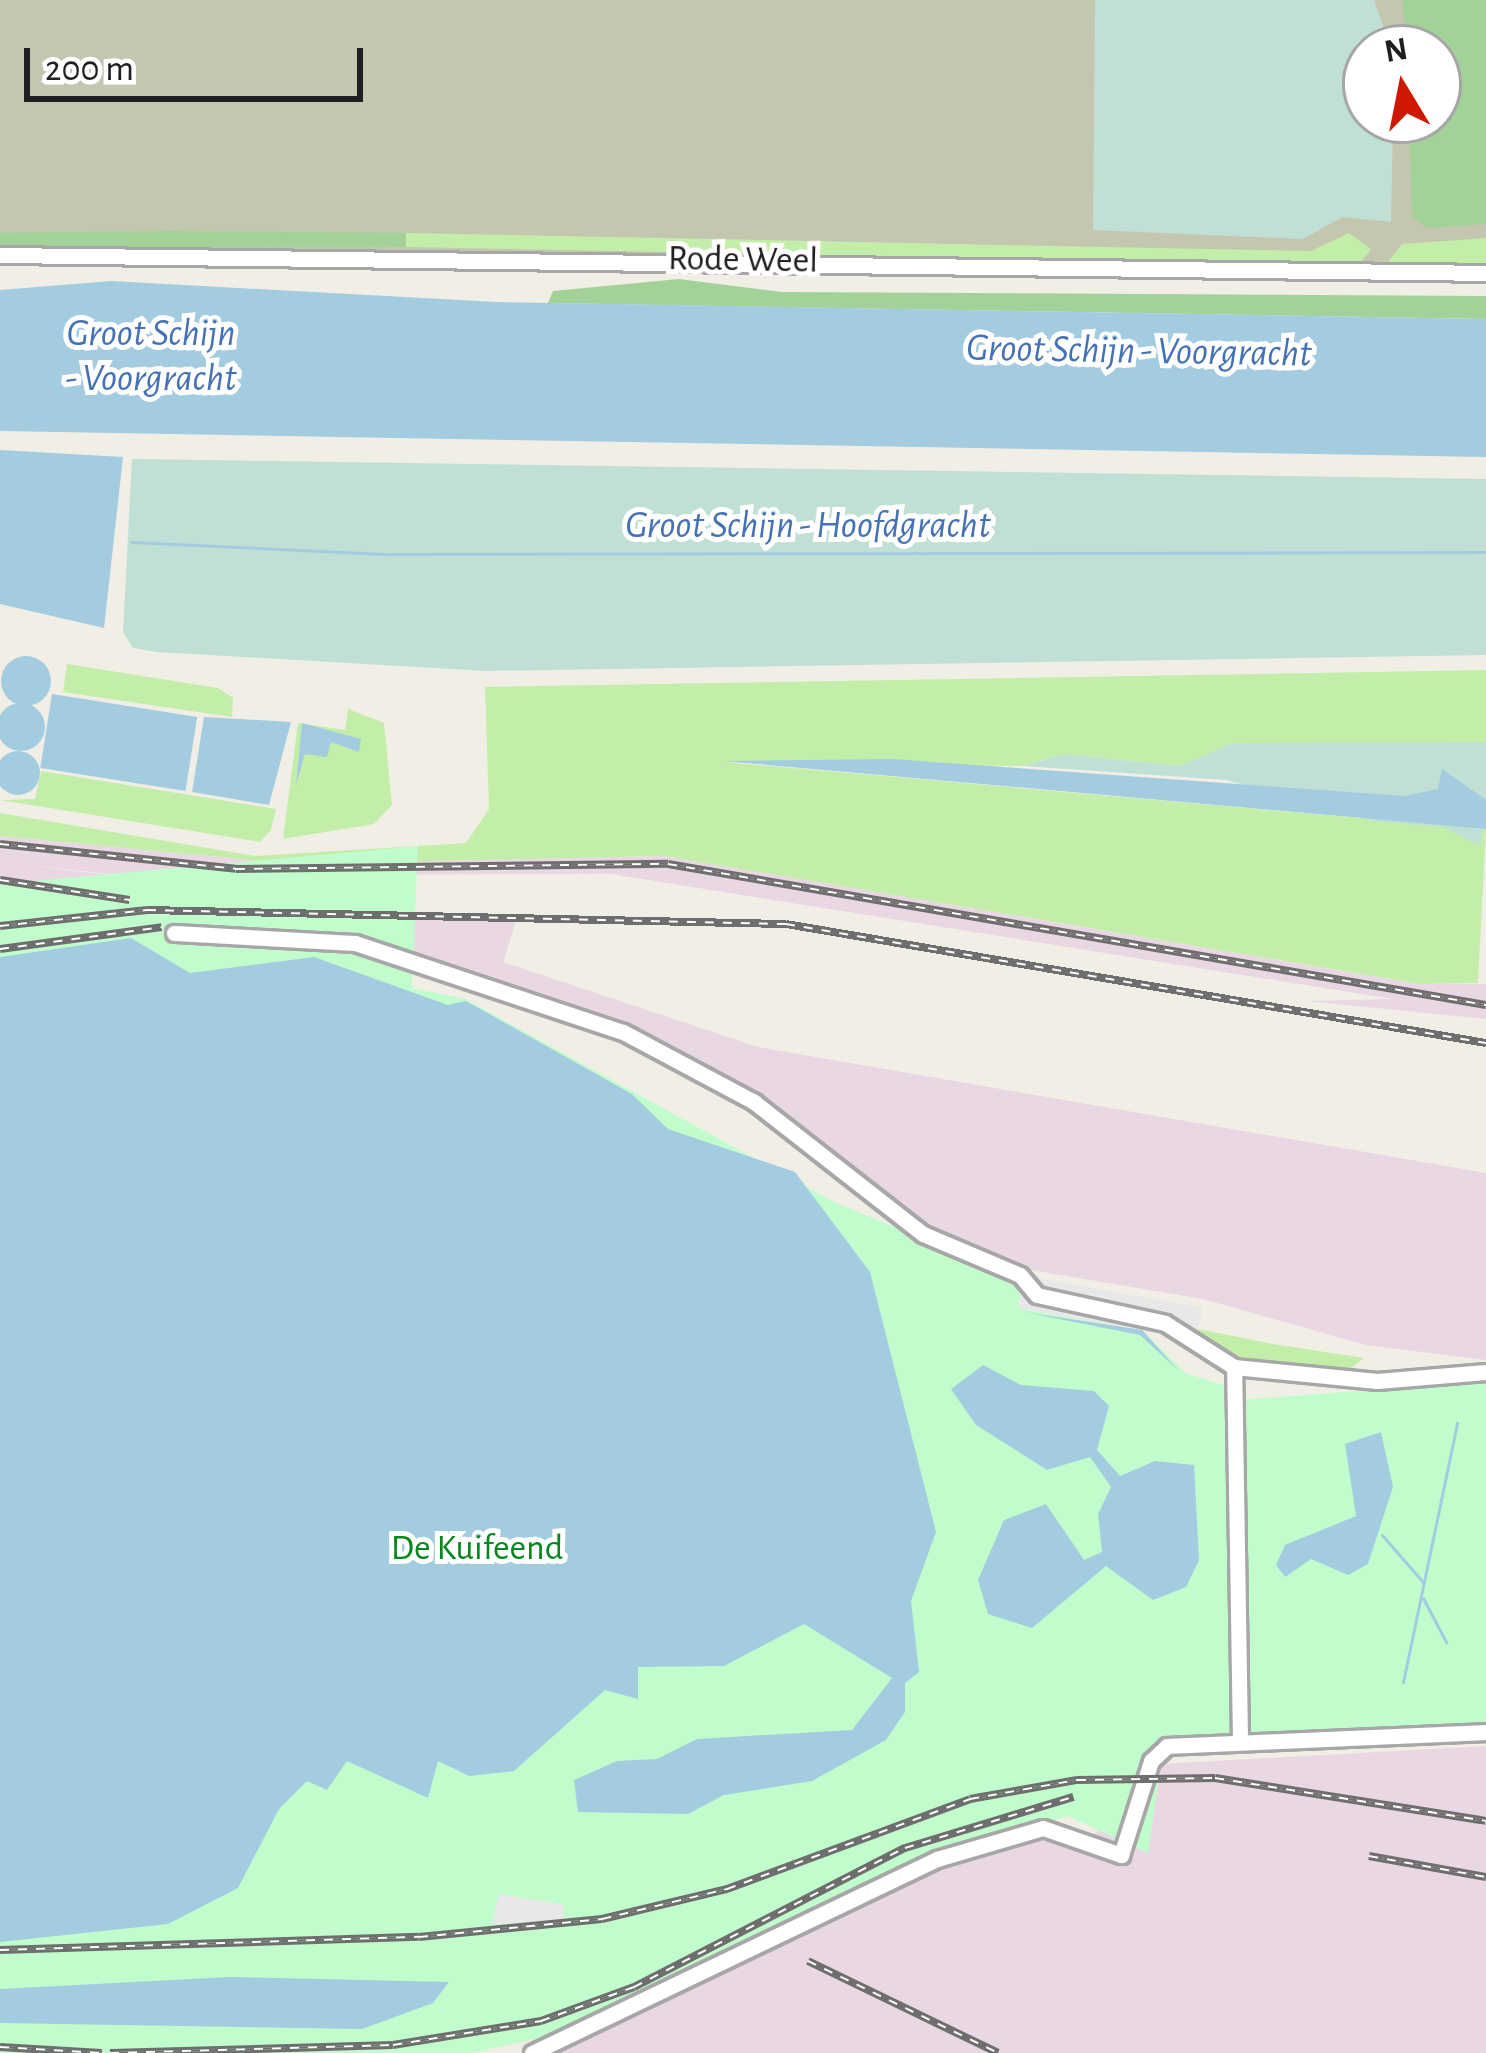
<!DOCTYPE html>
<style>
body{margin:0}
#map{position:relative;width:1486px;height:2053px;overflow:hidden;background:#f1eee5;font-family:"Alegreya Sans",sans-serif}
div>[style]{position:absolute}
[style*='--x']{left:calc(var(--x)*1px);top:calc(var(--y)*1px);width:calc(var(--w)*1px);rotate:calc(var(--a)*1deg)}
.industrial>*{inset:0;background:#ead7e4}
.construction>*{inset:0;background:#c4c6b0}
.grass>*{inset:0;background:#c3eea9}
.forest>*{inset:0;background:#a2d298}
.wetland>*{inset:0;background:#c1e0d5}
.park>*{inset:0;background:#c1fdcc}
.parking>*{inset:0;background:#e8e8e8;transform-origin:0 0}
.water>*{inset:0;background:#a3cce1;transform-origin:0 0}
.round{border-radius:50%}
.stream>*{height:3px;margin:-1.5px;padding:0 1.5px;transform-origin:1.5px;border-radius:1.5px;background:#a3cce1}
.roads{filter:drop-shadow(3px 0 #a7a7a7) drop-shadow(-3px 0 #a7a7a7) drop-shadow(0 3px #a7a7a7) drop-shadow(0 -3px #a7a7a7)}
.minor>*{height:15px;margin:-7.5px;padding:0 7.5px;transform-origin:7.5px;border-radius:7.5px;background:#fff}
.rail>*{height:8px;margin-top:-4px;transform-origin:0;background:repeating-linear-gradient(90deg,#fff 0 9px,#6e6e6e 0 18px);box-sizing:border-box;border-block:3px solid #6e6e6e}
span{translate:-50% -50%;white-space:nowrap;text-align:center;line-height:1.15;-webkit-text-stroke:10px #fff;paint-order:stroke}
.street-label{font-size:36px;color:#202020}
.park-label{font-size:36px;color:#05861f}
.water-label{font-size:39px;color:#4571b6;font-style:italic}
.north{position:absolute;left:1342px;top:24px;width:120px;height:120px;box-sizing:border-box;background:#fff;border:3px solid #a6a6a6;border-radius:50%;rotate:350deg;font-size:33px;font-weight:700;line-height:48px;text-align:center;color:#202020}
.north::after{content:'';display:block;margin:auto;width:42px;height:54px;background:#cf1800;clip-path:polygon(50% 0,100% 100%,50% 72%,0 100%)}
.scale{position:absolute;left:24px;top:48px;width:339px;height:54px;box-sizing:border-box;border:6px solid #202020;border-top:0;padding-left:15px;font-size:36px;line-height:42px;white-space:nowrap;color:#202020;-webkit-text-stroke:9px #fff;paint-order:stroke}
</style>
<div id="map">
<div class="industrial">
<div style="clip-path:polygon(0 836px,293px 864px,664px 856px,1419px 984px,1486px 984px,1486px 1019px,1307px 1001px,1393px 999px,611px 874px,116px 875px,4px 862px,410px 913px,517px 918px,503px 962px,758px 1047px,1486px 1173px,1486px 1360px,1366px 1345px,1203px 1299px,1025px 1269px,934px 1236px,744px 1089px,600px 1018px,377px 946px,0 886px)"></div>
<div style="clip-path:polygon(1486px 1746px,1486px 2053px,559px 2053px,555px 2035px,946px 1851px,1053px 1819px,1093px 1836px,1161px 1764px)"></div>
</div>
<div class="construction">
<div style="clip-path:polygon(evenodd,0 0,1486px 0,1486px 265px,0 248px,0 0,1366px 48px,1438px 48px,1438px 120px,1366px 120px,1366px 48px)"></div>
</div>
<div class="grass">
<div style="clip-path:polygon(406px 233px,1311px 251px,1349px 233px,1371px 249px,1361px 262px,1092px 260px,406px 247px)"></div>
<div style="clip-path:polygon(1486px 238px,1486px 265px,1387px 263px,1402px 244px)"></div>
<div style="clip-path:polygon(67px 664px,218px 688px,233px 698px,232px 717px,63px 692px)"></div>
<div style="clip-path:polygon(1486px 670px,1486px 742px,1454px 747px,1233px 743px,1180px 766px,1063px 754px,1024px 766px,724px 762px,1486px 829px,1478px 983px,1420px 984px,664px 856px,293px 864px,0 836px,0 813px,255px 856px,466px 843px,489px 809px,485px 687px)"></div>
<div style="clip-path:polygon(348px 709px,384px 723px,392px 805px,374px 824px,283px 839px,298px 723px,345px 730px)"></div>
<div style="clip-path:polygon(41px 771px,276px 809px,271px 830px,260px 842px,0 800px,35px 799px)"></div>
<div style="clip-path:polygon(1198px 1329px,1273px 1344px,1364px 1358px,1343px 1375px,1240px 1357px,1196px 1338px)"></div>
</div>
<div class="forest">
<div style="clip-path:polygon(1402px 0,1486px 0,1486px 224px,1428px 228px,1412px 217px,1409px 120px,1438px 120px,1438px 48px,1407px 48px)"></div>
<div style="clip-path:polygon(0 233px,169px 231px,406px 233px,406px 247px,0 248px)"></div>
<div style="clip-path:polygon(679px 279px,782px 292px,1486px 296px,1486px 319px,548px 303px,553px 291px)"></div>
</div>
<div class="wetland">
<div style="clip-path:polygon(1095px 0,1374px 0,1391px 48px,1366px 48px,1366px 120px,1393px 120px,1391px 222px,1342px 217px,1303px 239px,1093px 230px)"></div>
<div style="clip-path:polygon(132px 459px,1486px 479px,1486px 655px,486px 671px,157px 652px,133px 648px,123px 632px)"></div>
<div style="clip-path:polygon(1486px 742px,1486px 800px,1451px 798px,1486px 809px,1480px 846px,1444px 827px,1373px 821px,1226px 780px,1024px 766px,1063px 754px,1180px 766px,1233px 743px)"></div>
</div>
<div class="park">
<div style="clip-path:polygon(418px 846px,412px 988px,465px 999px,836px 1203px,1004px 1272px,1023px 1283px,1018px 1308px,1142px 1330px,1185px 1373px,1240px 1390px,1241px 1400px,1486px 1381px,1486px 1725px,1165px 1738px,1148px 1853px,1068px 1816px,946px 1851px,555px 2035px,471px 2053px,0 2053px,0 884px)"></div>
</div>
<div class="parking">
<div style="left:1024px;top:1276px;width:181px;height:33px;rotate:10deg"></div>
<div style="clip-path:polygon(499px 1894px,563px 1904px,564px 1919px,492px 1925px)"></div>
</div>
<div class="water">
<div style="clip-path:polygon(111px 281px,497px 302px,1486px 319px,1486px 457px,0 431px,0 290px)"></div>
<div style="clip-path:polygon(0 450px,123px 457px,104px 628px,0 604px)"></div>
<div class="round" style="left:1px;top:656px;width:50px;height:50px"></div>
<div style="left:52px;top:694px;width:147px;height:75px;rotate:9deg"></div>
<div class="round" style="left:-3px;top:703px;width:48px;height:48px"></div>
<div style="clip-path:polygon(204px 717px,291px 722px,269px 805px,192px 792px)"></div>
<div style="clip-path:polygon(302px 723px,361px 739px,359px 752px,331px 742px,327px 757px,305px 754px,296px 785px)"></div>
<div class="round" style="left:-4px;top:751px;width:44px;height:44px"></div>
<div style="clip-path:polygon(892px 759px,1404px 796px,1438px 789px,1442px 769px,1486px 800px,1486px 829px,724px 761px)"></div>
<div style="clip-path:polygon(131px 938px,190px 973px,314px 957px,448px 1005px,466px 1001px,632px 1094px,668px 1129px,795px 1172px,870px 1272px,936px 1532px,911px 1601px,919px 1672px,905px 1683px,905px 1712px,886px 1740px,812px 1781px,724px 1795px,688px 1814px,578px 1812px,574px 1780px,617px 1761px,657px 1759px,697px 1739px,852px 1730px,892px 1678px,804px 1624px,724px 1666px,638px 1667px,638px 1699px,605px 1690px,514px 1771px,469px 1776px,438px 1761px,428px 1798px,347px 1761px,327px 1790px,307px 1781px,279px 1809px,238px 1888px,168px 1924px,0 1942px,0 957px)"></div>
<div style="clip-path:polygon(1024px 1312px,1142px 1330px,1179px 1371px,1140px 1335px)"></div>
<div style="clip-path:polygon(983px 1365px,1021px 1385px,1094px 1391px,1109px 1406px,1097px 1450px,1120px 1476px,1155px 1461px,1194px 1465px,1199px 1560px,1186px 1587px,1153px 1600px,1106px 1566px,1032px 1628px,988px 1614px,978px 1580px,1004px 1520px,1046px 1504px,1084px 1560px,1102px 1552px,1098px 1514px,1111px 1487px,1090px 1457px,1047px 1470px,976px 1425px,951px 1389px)"></div>
<div style="clip-path:polygon(1381px 1432px,1393px 1487px,1368px 1564px,1348px 1575px,1311px 1559px,1285px 1577px,1276px 1565px,1285px 1545px,1356px 1516px,1345px 1444px)"></div>
<div style="clip-path:polygon(229px 1977px,449px 1982px,433px 2003px,362px 2029px,0 2023px,0 1989px)"></div>
</div>
<div class="stream">
<div style="--x:131;--y:542;--w:258;--a:2.7"></div>
<div style="--x:389;--y:554;--w:1097;--a:-0.1"></div>
<div style="--x:1382;--y:1535;--w:62;--a:48.9"></div>
<div style="--x:1423;--y:1598;--w:50;--a:62.4"></div>
<div style="--x:1403;--y:1682;--w:265;--a:-78.2"></div>
</div>
<div class="roads">
<div class="minor">
<div style="--x:0;--y:255;--w:1486;--a:0.69"></div>
<div style="--x:174;--y:933;--w:181;--a:3.2"></div>
<div style="--x:355;--y:943;--w:282;--a:18.4"></div>
<div style="--x:623;--y:1032;--w:149;--a:28.1"></div>
<div style="--x:754;--y:1102;--w:214;--a:38"></div>
<div style="--x:923;--y:1234;--w:105;--a:22.9"></div>
<div style="--x:1020;--y:1275;--w:26;--a:50"></div>
<div style="--x:1037;--y:1295;--w:131;--a:12.3"></div>
<div style="--x:1165;--y:1323;--w:82;--a:32.5"></div>
<div style="--x:1240;--y:1740;--w:373;--a:-90.9"></div>
<div style="--x:1234;--y:1367;--w:144;--a:5.6"></div>
<div style="--x:1377;--y:1381;--w:109;--a:-4.7"></div>
<div style="--x:532;--y:2053;--w:449;--a:-25.6"></div>
<div style="--x:937;--y:1859;--w:110;--a:-16.3"></div>
<div style="--x:1043;--y:1828;--w:83;--a:19.1"></div>
<div style="--x:1121;--y:1855;--w:99;--a:-72.3"></div>
<div style="--x:1151;--y:1761;--w:22;--a:-43"></div>
<div style="--x:1167;--y:1746;--w:319;--a:-2.5"></div>
</div>
</div>
<div class="rail">
<div style="--x:0;--y:844;--w:237;--a:6"></div>
<div style="--x:236;--y:869;--w:432;--a:-0.7"></div>
<div style="--x:668;--y:864;--w:830;--a:9.78"></div>
<div style="--x:0;--y:880;--w:131;--a:8.8"></div>
<div style="--x:0;--y:926;--w:148;--a:-6.2"></div>
<div style="--x:147;--y:910;--w:639;--a:1.26"></div>
<div style="--x:786;--y:924;--w:710;--a:9.65"></div>
<div style="--x:0;--y:949;--w:163;--a:-7.7"></div>
<div style="--x:1369;--y:1856;--w:119;--a:10.2"></div>
<div style="--x:0;--y:1950;--w:419;--a:-1.8"></div>
<div style="--x:419;--y:1937;--w:184;--a:-5.6"></div>
<div style="--x:602;--y:1919;--w:129;--a:-13.5"></div>
<div style="--x:727;--y:1889;--w:259;--a:-20.3"></div>
<div style="--x:970;--y:1799;--w:109;--a:-10.1"></div>
<div style="--x:1077;--y:1780;--w:138;--a:-0.8"></div>
<div style="--x:1215;--y:1778;--w:274;--a:9"></div>
<div style="--x:808;--y:1961;--w:211;--a:25.8"></div>
<div style="--x:0;--y:2047;--w:102;--a:3.4"></div>
<div style="--x:110;--y:2053;--w:283;--a:-1.6"></div>
<div style="--x:393;--y:2045;--w:150;--a:-9.2"></div>
<div style="--x:541;--y:2021;--w:99;--a:-20.1"></div>
<div style="--x:634;--y:1987;--w:305;--a:-27.2"></div>
<div style="--x:905;--y:1848;--w:176;--a:-16.9"></div>
</div>
<div class="street-label">
<span style="left:743px;top:260px;rotate:1deg">Rode Weel</span>
</div>
<div class="park-label">
<span style="left:477px;top:1549px">De Kuifeend</span>
</div>
<div class="water-label">
<span style="left:151px;top:357px">Groot Schijn<br>- Voorgracht</span>
<span style="left:1139px;top:352px;rotate:1deg">Groot Schijn - Voorgracht</span>
<span style="left:808px;top:526px">Groot Schijn - Hoofdgracht</span>
</div>
<div class="north">N</div>
<div class="scale">200 m</div>
</div>
